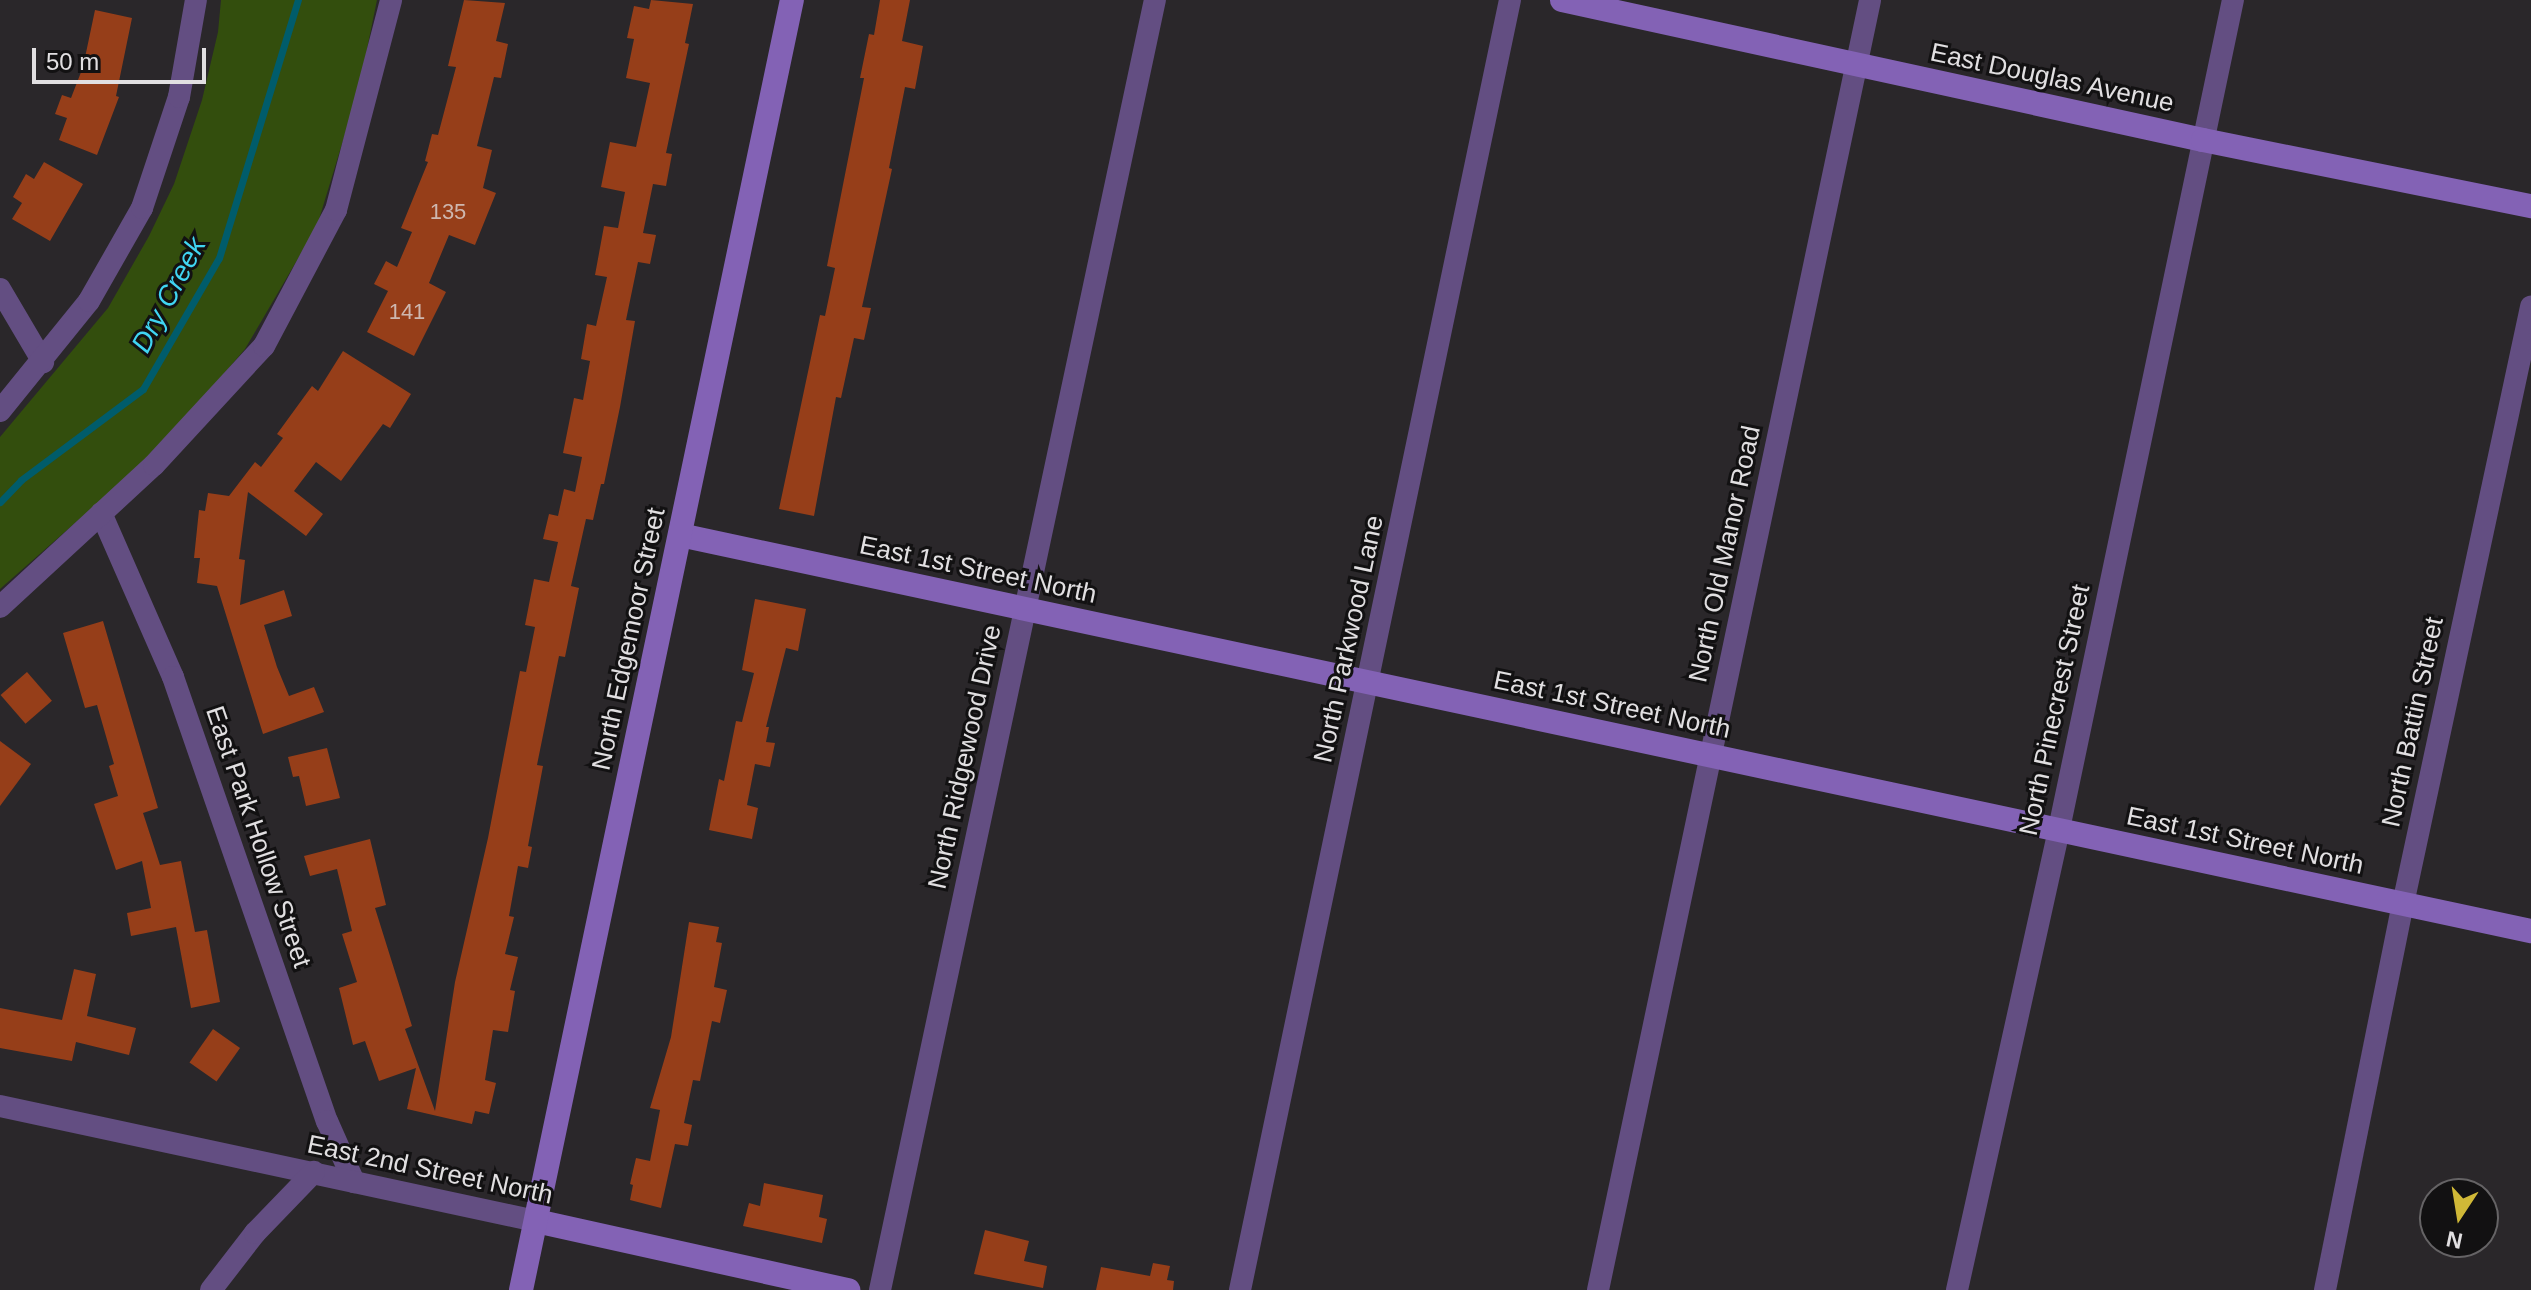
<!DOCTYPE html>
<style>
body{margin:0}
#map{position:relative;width:2531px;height:1290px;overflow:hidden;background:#2a272a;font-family:Arial,sans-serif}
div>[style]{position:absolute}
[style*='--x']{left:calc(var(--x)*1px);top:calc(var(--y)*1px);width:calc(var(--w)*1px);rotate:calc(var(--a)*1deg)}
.green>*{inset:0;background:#334e0d}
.stream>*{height:7px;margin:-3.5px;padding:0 3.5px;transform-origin:3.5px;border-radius:3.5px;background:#005c6b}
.building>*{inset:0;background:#963e19;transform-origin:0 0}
.street>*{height:22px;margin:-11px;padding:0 11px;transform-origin:11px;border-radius:11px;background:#634e82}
.secondary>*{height:24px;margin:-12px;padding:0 12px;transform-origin:12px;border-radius:12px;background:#8362b5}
span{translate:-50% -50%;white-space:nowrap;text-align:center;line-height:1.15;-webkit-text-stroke:6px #121112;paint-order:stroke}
.number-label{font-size:22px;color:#ceb7af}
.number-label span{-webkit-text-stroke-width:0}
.street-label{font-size:26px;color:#e1dfe1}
.water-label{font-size:28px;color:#40d5f1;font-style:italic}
.north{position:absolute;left:2419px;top:1178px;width:80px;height:80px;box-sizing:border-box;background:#121112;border:2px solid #656365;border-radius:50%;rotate:192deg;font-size:22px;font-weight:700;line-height:32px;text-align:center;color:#e1dfe1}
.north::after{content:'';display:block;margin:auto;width:28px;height:36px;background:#d0b837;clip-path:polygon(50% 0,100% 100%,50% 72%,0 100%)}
.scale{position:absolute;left:32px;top:48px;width:174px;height:36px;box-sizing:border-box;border:4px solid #e1dfe1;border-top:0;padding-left:10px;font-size:24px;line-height:28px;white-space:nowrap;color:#e1dfe1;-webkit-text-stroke:6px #121112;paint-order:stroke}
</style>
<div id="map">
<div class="green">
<div style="clip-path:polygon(221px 0,377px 0,359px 88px,317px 226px,245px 349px,198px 404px,142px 464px,0 589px,0 437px,108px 308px,149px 236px,174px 184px,202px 100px,218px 32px)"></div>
</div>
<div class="stream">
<div style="--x:0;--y:502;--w:30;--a:-46"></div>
<div style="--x:21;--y:480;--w:152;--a:-36.7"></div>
<div style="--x:143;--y:389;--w:151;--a:-59.9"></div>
<div style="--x:219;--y:258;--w:270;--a:-73"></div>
</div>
<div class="building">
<div style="clip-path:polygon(464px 0,505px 3px,496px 41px,508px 44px,501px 78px,494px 77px,477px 146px,492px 150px,483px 188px,496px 193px,475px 245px,449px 235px,429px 283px,446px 292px,414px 356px,367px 332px,388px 291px,374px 284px,386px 261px,397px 267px,412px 232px,401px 228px,428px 162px,425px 161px,432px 134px,438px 135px,456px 67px,448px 66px)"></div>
<div style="clip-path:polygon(651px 0,693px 4px,685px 43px,689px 44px,666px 153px,672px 154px,666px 186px,653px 184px,643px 233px,656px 235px,650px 264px,638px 262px,626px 320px,635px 321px,620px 407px,604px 484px,601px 484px,593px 520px,586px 519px,571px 586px,579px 588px,565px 657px,559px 656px,537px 765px,543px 766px,528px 846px,532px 847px,528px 868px,518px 866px,509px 916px,514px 917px,505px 954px,518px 957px,510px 990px,515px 991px,508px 1032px,493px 1030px,485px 1080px,496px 1083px,489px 1114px,475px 1111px,472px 1124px,407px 1109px,416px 1068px,379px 1081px,365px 1041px,353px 1045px,339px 988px,357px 982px,342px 934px,352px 931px,337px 869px,310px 876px,304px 856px,370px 839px,386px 905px,375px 908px,412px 1026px,405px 1029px,435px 1111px,455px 982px,488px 838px,520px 671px,526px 672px,535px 627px,525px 625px,534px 579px,549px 582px,558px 542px,543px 539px,549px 514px,558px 516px,564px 489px,575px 492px,582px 457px,563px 453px,574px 398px,583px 400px,590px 361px,581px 359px,587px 324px,596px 326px,607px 277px,595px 275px,604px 226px,618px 228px,625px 192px,601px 187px,610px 142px,636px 147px,650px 83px,626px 78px,634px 39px,627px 38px,634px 6px,649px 9px)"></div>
<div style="clip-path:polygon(880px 0,910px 0,902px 41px,923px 46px,915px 89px,905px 87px,889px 168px,892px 169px,862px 307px,871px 308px,864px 340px,854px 338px,841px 398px,836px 397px,814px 516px,779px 509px,820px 315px,825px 316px,835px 268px,827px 266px,864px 78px,860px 78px,869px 34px,874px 35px)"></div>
<div style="clip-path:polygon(95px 10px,132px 18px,116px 96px,119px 97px,97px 155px,59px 140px,67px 118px,55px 114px,62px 95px,71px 98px,83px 67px)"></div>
<div style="clip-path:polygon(44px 162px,83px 184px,50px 241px,12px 219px,22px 203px,13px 197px,26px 174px,34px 179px)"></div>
<div style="clip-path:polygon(343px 351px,411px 394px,390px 428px,383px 424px,341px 481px,316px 462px,294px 491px,323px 514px,306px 536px,248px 492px,239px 559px,245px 560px,240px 605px,284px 590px,292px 616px,264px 625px,277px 667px,289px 696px,314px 687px,324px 712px,263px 734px,217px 586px,197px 583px,200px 558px,194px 558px,199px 510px,205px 511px,208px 493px,229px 496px,255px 462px,261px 467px,283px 438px,277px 434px,312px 386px,318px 391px)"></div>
<div style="clip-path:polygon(755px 599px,806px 609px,798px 651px,786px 648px,766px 727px,769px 727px,766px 742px,775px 743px,770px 767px,755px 764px,747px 805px,758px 808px,752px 839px,709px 830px,719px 779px,724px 781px,736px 721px,742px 722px,754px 673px,742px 670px)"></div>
<div style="clip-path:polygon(103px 621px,158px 808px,143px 813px,160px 865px,181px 861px,195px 932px,207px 930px,220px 1002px,191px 1008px,176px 927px,131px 936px,127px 913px,151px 908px,142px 861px,116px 870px,94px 804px,118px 796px,109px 766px,114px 764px,97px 705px,85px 708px,63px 633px)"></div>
<div style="left:27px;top:672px;width:38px;height:35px;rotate:49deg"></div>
<div style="clip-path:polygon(0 741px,31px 764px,0 806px)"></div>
<div style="clip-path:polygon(327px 748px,340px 798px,306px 806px,299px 776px,293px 777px,288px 757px)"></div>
<div style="clip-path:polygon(689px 922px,719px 927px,716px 942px,722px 943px,714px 987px,727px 990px,720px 1023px,712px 1021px,700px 1081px,693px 1080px,684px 1123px,692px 1125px,688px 1146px,675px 1144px,661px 1208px,630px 1200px,633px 1185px,630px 1184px,636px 1158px,650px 1161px,660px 1110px,650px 1108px,671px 1037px)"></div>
<div style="clip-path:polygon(74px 969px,96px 974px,87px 1016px,136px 1028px,129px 1055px,76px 1042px,72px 1061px,0 1048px,0 1008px,62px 1020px)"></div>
<div style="left:213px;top:1029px;width:33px;height:41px;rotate:35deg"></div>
<div style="clip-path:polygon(764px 1183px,823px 1195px,819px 1217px,827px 1219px,822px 1243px,743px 1226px,749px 1203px,760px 1206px)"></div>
<div style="clip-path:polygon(985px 1230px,1029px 1241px,1024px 1261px,1047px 1266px,1043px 1288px,974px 1274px)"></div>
<div style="clip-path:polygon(1153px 1263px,1170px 1266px,1167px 1280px,1174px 1281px,1173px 1290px,1096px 1290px,1101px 1267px,1150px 1276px)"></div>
</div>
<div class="street">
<div style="--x:0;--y:289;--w:85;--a:59.5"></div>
<div style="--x:0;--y:411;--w:141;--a:-51"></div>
<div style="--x:89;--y:301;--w:107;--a:-60.3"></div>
<div style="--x:142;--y:208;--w:117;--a:-71.6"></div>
<div style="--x:179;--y:97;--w:98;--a:-80.1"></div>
<div style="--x:101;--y:513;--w:179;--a:66.3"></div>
<div style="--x:173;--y:677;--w:470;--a:70.9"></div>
<div style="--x:327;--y:1121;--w:67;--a:66.1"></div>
<div style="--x:0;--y:607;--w:209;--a:-42.7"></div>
<div style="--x:154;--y:465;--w:162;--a:-47.3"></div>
<div style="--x:264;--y:346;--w:154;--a:-62.1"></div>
<div style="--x:336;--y:210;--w:217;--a:-75.3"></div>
<div style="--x:0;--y:1106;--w:548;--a:12.11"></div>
<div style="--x:211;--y:1290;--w:72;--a:-52.3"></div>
<div style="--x:255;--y:1233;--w:85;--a:-46"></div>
<div style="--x:880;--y:1290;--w:1319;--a:-77.97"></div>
<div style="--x:1240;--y:1290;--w:1318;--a:-78.18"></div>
<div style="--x:1598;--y:1290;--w:1318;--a:-78.09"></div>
<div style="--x:1957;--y:1290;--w:472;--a:-77.5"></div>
<div style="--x:2059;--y:829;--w:847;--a:-78.15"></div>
<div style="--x:2325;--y:1290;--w:394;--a:-78.6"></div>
<div style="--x:2403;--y:904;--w:611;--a:-77.9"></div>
</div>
<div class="secondary">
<div style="--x:1562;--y:0;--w:656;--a:12.32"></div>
<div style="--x:2203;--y:140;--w:335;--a:11.4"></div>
<div style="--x:680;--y:535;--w:1893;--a:12.08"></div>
<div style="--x:536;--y:1221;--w:320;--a:12.5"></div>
<div style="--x:521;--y:1290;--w:1318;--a:-78.14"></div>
</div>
<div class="number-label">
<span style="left:448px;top:212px">135</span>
<span style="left:407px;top:312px">141</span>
</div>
<div class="street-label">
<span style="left:2052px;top:78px;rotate:12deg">East Douglas Avenue</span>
<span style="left:1725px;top:554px;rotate:-78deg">North Old Manor Road</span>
<span style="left:978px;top:570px;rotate:12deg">East 1st Street North</span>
<span style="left:629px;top:639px;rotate:-78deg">North Edgemoor Street</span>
<span style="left:1349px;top:639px;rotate:-78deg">North Parkwood Lane</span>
<span style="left:1612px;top:705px;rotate:12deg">East 1st Street North</span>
<span style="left:2055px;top:710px;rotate:-78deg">North Pinecrest Street</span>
<span style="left:2413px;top:722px;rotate:-78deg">North Battin Street</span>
<span style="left:965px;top:757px;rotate:-78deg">North Ridgewood Drive</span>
<span style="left:258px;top:837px;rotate:71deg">East Park Hollow Street</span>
<span style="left:2245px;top:841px;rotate:12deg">East 1st Street North</span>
<span style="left:430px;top:1170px;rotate:12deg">East 2nd Street North</span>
</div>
<div class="water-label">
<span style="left:169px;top:295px;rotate:-62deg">Dry Creek</span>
</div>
<div class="north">N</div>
<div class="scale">50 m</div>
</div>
